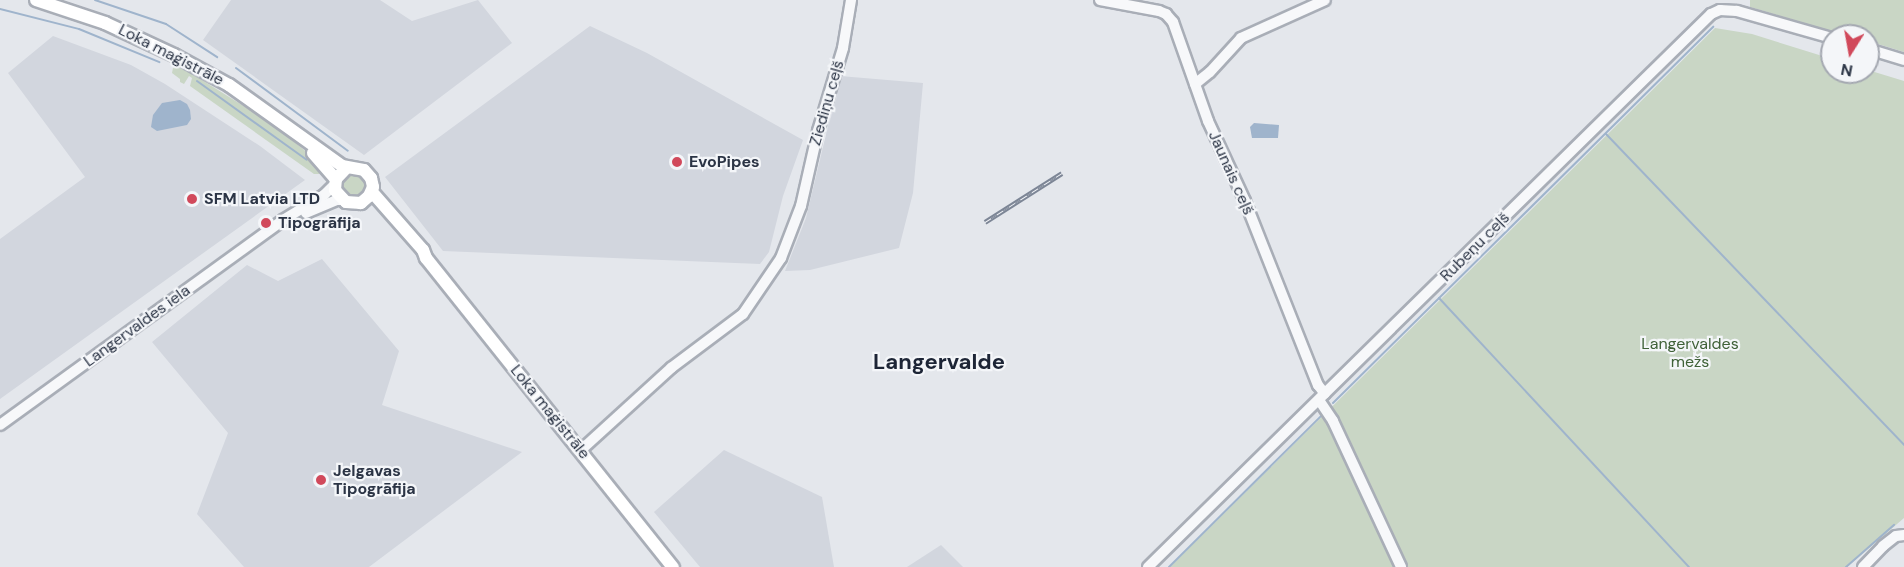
<!DOCTYPE html>
<meta charset="utf-8">
<style>
body{margin:0}
#map{position:relative;width:1904px;height:567px;overflow:hidden;background:#e4e7ec;font-family:"DM Sans",sans-serif}
div>[style]{position:absolute}
[style*='--x']{left:calc(var(--x)*1px);top:calc(var(--y)*1px);width:calc(var(--w)*1px);rotate:calc(var(--a)*1deg)}
.built>*{inset:0;background:#d2d6de}
.green>*{inset:0;background:#c9d6c5}
.round{border-radius:50%}
.water>*{inset:0;background:#9fb4cc}
.stream>*{height:2px;margin:-1px;padding:0 1px;transform-origin:1px;border-radius:1px;background:#9fb4cc}
.roads{filter:drop-shadow(2px 0 #a9aeb7) drop-shadow(-2px 0 #a9aeb7) drop-shadow(0 2px #a9aeb7) drop-shadow(0 -2px #a9aeb7)}
.minor>*{height:10px;margin:-5px;padding:0 5px;transform-origin:5px;border-radius:5px;background:#f7f8fa}
.major>*{height:12px;margin:-6px;padding:0 6px;transform-origin:6px;border-radius:6px;background:#fff}
.rail>*{height:4.5px;margin-top:-2.25px;transform-origin:0;background:repeating-linear-gradient(90deg,#f4f6f9 0 7px,#7d8696 0 14px);box-sizing:border-box;border-block:2px solid #7d8696}
.dots>*{width:16px;height:16px;translate:-50% -50%;box-sizing:border-box;border:3px solid #f4f6f9;border-radius:50%}
span{translate:-50% -50%;white-space:nowrap;text-align:center;line-height:1.15;-webkit-text-stroke:4.5px #f4f6f9;paint-order:stroke}
.street-label{font-size:16px;color:#2b3445}
.poi-label{font-size:16px;color:#2b3445;font-weight:700}
.left{translate:0 -50%;text-align:left}
.park-label{font-size:16px;color:#3f6138}
.district-label{font-size:22px;color:#1d2536;font-weight:700}
.north{position:absolute;left:1820px;top:24px;width:60px;height:60px;box-sizing:border-box;background:#f4f6f9;border:2px solid #a4a8b1;border-radius:50%;rotate:191deg;font-size:16px;font-weight:700;line-height:24px;text-align:center;color:#2b3445}
.north::after{content:'';display:block;margin:auto;width:21px;height:27px;background:#d1495b;clip-path:polygon(50% 0,100% 100%,50% 72%,0 100%)}
</style>
<div id="map">
<div class="built">
<div style="clip-path:polygon(231px 0,380px 0,412px 21px,478px 0,512px 43px,364px 155px,203px 40px)"></div>
<div style="clip-path:polygon(590px 26px,647px 53px,803px 140px,783px 196px,769px 252px,760px 264px,443px 251px,385px 177px)"></div>
<div style="clip-path:polygon(53px 36px,131px 65px,165px 84px,260px 146px,305px 180px,0 399px,0 239px,85px 177px,8px 73px)"></div>
<div style="clip-path:polygon(840px 76px,923px 83px,913px 193px,899px 248px,810px 270px,785px 271px,806px 218px)"></div>
<div style="clip-path:polygon(322px 259px,399px 351px,382px 405px,522px 452px,369px 567px,244px 567px,197px 514px,228px 433px,152px 342px,247px 265px,278px 281px)"></div>
<div style="clip-path:polygon(724px 450px,822px 497px,834px 567px,700px 567px,654px 512px)"></div>
<div style="clip-path:polygon(941px 545px,963px 567px,907px 567px)"></div>
</div>
<div class="green">
<div style="clip-path:polygon(1750px 0,1904px 0,1904px 52px,1868px 41px,1868px 36px,1849px 36px,1750px 7px)"></div>
<div style="clip-path:polygon(1715px 28px,1752px 34px,1832px 59px,1832px 72px,1868px 72px,1868px 70px,1904px 81px,1904px 518px,1847px 567px,1170px 567px)"></div>
<div style="clip-path:polygon(178px 65px,271px 123px,325px 167px,319px 174px,314px 174px,190px 86px,192px 78px,189px 76px,184px 84px,180px 82px,180px 79px,172px 73px,173px 68px)"></div>
<div class="round" style="left:341px;top:173px;width:24px;height:24px"></div>
</div>
<div class="water">
<div style="clip-path:polygon(180px 100px,187px 104px,190px 110px,191px 119px,187px 125px,157px 131px,151px 127px,153px 115px,162px 103px)"></div>
<div style="clip-path:polygon(1254px 123px,1279px 125px,1278px 138px,1252px 138px,1250px 127px)"></div>
</div>
<div class="stream">
<div style="--x:95;--y:0;--w:75;--a:18.7"></div>
<div style="--x:166;--y:24;--w:61;--a:32.9"></div>
<div style="--x:0;--y:9;--w:81;--a:14.2"></div>
<div style="--x:79;--y:29;--w:87;--a:22.4"></div>
<div style="--x:236;--y:68;--w:139;--a:36.5"></div>
<div style="--x:197;--y:81;--w:135;--a:35.7"></div>
<div style="--x:1606;--y:134;--w:431;--a:46.2"></div>
<div style="--x:1439;--y:298;--w:367;--a:47.1"></div>
<div style="--x:1333;--y:403;--w:535;--a:-44.7"></div>
<div style="--x:1169;--y:567;--w:217;--a:-44.8"></div>
<div style="--x:1846;--y:567;--w:64;--a:-41.2"></div>
</div>
<div class="roads">
<div class="minor">
<div style="--x:1100;--y:0;--w:60;--a:10.6"></div>
<div style="--x:1159;--y:11;--w:8;--a:23"></div>
<div style="--x:1166;--y:14;--w:11;--a:49"></div>
<div style="--x:1173;--y:22;--w:105;--a:70.5"></div>
<div style="--x:1208;--y:121;--w:88;--a:65.2"></div>
<div style="--x:1245;--y:201;--w:198;--a:68.4"></div>
<div style="--x:1318;--y:385;--w:11;--a:52"></div>
<div style="--x:1868;--y:49;--w:38;--a:17"></div>
<div style="--x:1195;--y:84;--w:19;--a:-39"></div>
<div style="--x:1210;--y:72;--w:46;--a:-47.6"></div>
<div style="--x:1241;--y:38;--w:92;--a:-24.3"></div>
<div style="--x:306;--y:213;--w:33;--a:-23"></div>
<div style="--x:336;--y:200;--w:6;--a:0"></div>
<div style="--x:1319;--y:400;--w:25;--a:56"></div>
<div style="--x:1333;--y:421;--w:161;--a:65"></div>
<div style="--x:0;--y:425;--w:349;--a:-35.9"></div>
<div style="--x:283;--y:220;--w:48;--a:-31.4"></div>
<div style="--x:324;--y:195;--w:16;--a:-45"></div>
<div style="--x:581;--y:450;--w:122;--a:-42.3"></div>
<div style="--x:671;--y:368;--w:90;--a:-36.9"></div>
<div style="--x:743;--y:314;--w:68;--a:-55.8"></div>
<div style="--x:781;--y:258;--w:56;--a:-69"></div>
<div style="--x:801;--y:206;--w:77;--a:-77.2"></div>
<div style="--x:818;--y:131;--w:87;--a:-73.2"></div>
<div style="--x:843;--y:48;--w:49;--a:-80.5"></div>
<div style="--x:1148;--y:567;--w:789;--a:-44.49"></div>
<div style="--x:1711;--y:14;--w:10;--a:-24"></div>
<div style="--x:1720;--y:10;--w:17;--a:3"></div>
<div style="--x:1737;--y:11;--w:99;--a:15.9"></div>
<div style="--x:1863;--y:567;--w:29;--a:-46"></div>
<div style="--x:1883;--y:546;--w:16;--a:-38"></div>
<div style="--x:1896;--y:536;--w:8;--a:-7"></div>
</div>
<div class="major">
<div style="--x:36;--y:0;--w:73;--a:18.4"></div>
<div style="--x:105;--y:23;--w:76;--a:24.9"></div>
<div style="--x:174;--y:55;--w:63;--a:28.6"></div>
<div style="--x:229;--y:85;--w:139;--a:35.6"></div>
<div style="--x:342;--y:166;--w:22;--a:10"></div>
<div style="--x:364;--y:170;--w:11;--a:49"></div>
<div style="--x:371;--y:178;--w:9;--a:77"></div>
<div style="--x:373;--y:187;--w:10;--a:114"></div>
<div style="--x:369;--y:196;--w:11;--a:139"></div>
<div style="--x:361;--y:203;--w:15;--a:-176"></div>
<div style="--x:346;--y:202;--w:16;--a:-133"></div>
<div style="--x:335;--y:190;--w:11;--a:-85"></div>
<div style="--x:336;--y:179;--w:16;--a:-47"></div>
<div style="--x:313;--y:153;--w:35;--a:49"></div>
<div style="--x:372;--y:192;--w:77;--a:48.7"></div>
<div style="--x:423;--y:250;--w:9;--a:69"></div>
<div style="--x:426;--y:258;--w:396;--a:51.4"></div>
</div>
</div>
<div class="rail">
<div style="--x:985;--y:222;--w:91;--a:-32.5"></div>
</div>
<div class="dots">
<div style="left:677px;top:162px;background:#d1495b"></div>
<div style="left:192px;top:199px;background:#d1495b"></div>
<div style="left:266px;top:223px;background:#d1495b"></div>
<div style="left:321px;top:480px;background:#d1495b"></div>
</div>
<div class="street-label">
<span style="left:171px;top:55px;rotate:27deg">Loka maģistrāle</span>
<span style="left:827px;top:103px;rotate:-74deg">Ziediņu ceļš</span>
<span style="left:1231px;top:173px;rotate:66deg">Jaunais ceļš</span>
<span style="left:1475px;top:247px;rotate:-45deg">Rubeņu ceļš</span>
<span style="left:137px;top:326px;rotate:-36deg">Langervaldes iela</span>
<span style="left:550px;top:412px;rotate:51deg">Loka maģistrāle</span>
</div>
<div class="poi-label">
<span class="left" style="left:689px;top:162px">EvoPipes</span>
<span class="left" style="left:204px;top:199px">SFM Latvia LTD</span>
<span class="left" style="left:278px;top:223px">Tipogrāfija</span>
<span class="left" style="left:333px;top:480px">Jelgavas<br>Tipogrāfija</span>
</div>
<div class="park-label">
<span style="left:1690px;top:353px">Langervaldes<br>mežs</span>
</div>
<div class="district-label">
<span style="left:939px;top:362px">Langervalde</span>
</div>
<div class="north">N</div>
</div>
